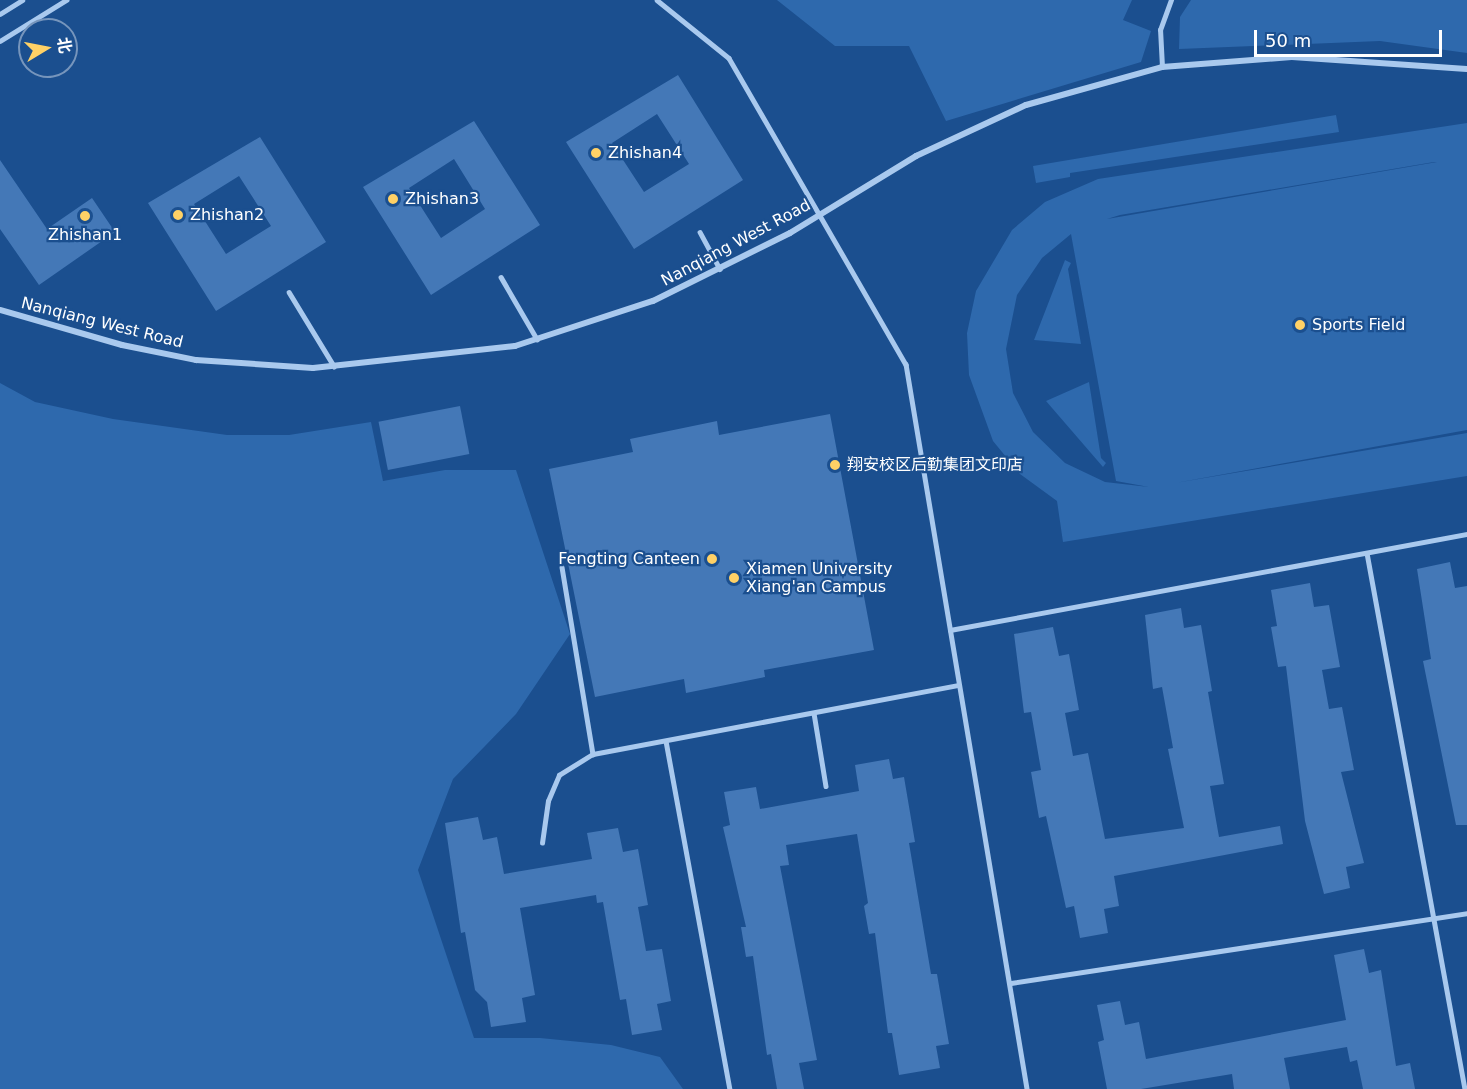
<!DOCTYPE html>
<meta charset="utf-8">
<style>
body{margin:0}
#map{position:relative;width:1467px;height:1089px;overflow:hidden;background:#1b4f8f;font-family:"DejaVu Sans","Noto Sans SC",sans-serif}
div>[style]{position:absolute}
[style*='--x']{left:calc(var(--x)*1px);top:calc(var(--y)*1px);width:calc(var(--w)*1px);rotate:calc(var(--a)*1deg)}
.green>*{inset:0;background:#2e69ad}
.building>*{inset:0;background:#4478b7;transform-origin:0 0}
.service>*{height:4.5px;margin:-2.25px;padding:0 2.25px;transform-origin:2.25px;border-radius:2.25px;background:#a9c9ee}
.minor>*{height:6px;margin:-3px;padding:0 3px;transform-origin:3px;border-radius:3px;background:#a9c9ee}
.dots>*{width:16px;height:16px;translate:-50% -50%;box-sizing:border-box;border:3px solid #1b4f8f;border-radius:50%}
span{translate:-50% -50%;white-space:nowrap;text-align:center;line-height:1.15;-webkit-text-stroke:4.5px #1b4f8f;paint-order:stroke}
.poi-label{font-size:16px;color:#fff}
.left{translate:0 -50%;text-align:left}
.right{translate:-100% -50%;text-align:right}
.street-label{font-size:16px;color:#fff}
.north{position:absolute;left:18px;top:18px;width:60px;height:60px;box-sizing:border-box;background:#1b4f8f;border:2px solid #7695bc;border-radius:50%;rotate:80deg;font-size:16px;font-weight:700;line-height:24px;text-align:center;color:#fff}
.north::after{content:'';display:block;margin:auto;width:21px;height:27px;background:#ffd166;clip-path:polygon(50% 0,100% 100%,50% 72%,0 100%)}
.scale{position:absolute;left:1254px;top:30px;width:188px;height:27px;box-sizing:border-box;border:3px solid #fff;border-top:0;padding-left:8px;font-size:18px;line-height:21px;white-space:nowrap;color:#fff;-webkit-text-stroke:4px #1b4f8f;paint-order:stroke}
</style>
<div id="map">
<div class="green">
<div style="clip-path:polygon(777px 0,1132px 0,1123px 20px,1151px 31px,1141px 62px,946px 121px,909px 46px,835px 46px)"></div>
<div style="clip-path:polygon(1191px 0,1467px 0,1467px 53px,1380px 41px,1179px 49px,1180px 17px)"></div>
<div style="clip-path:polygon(1336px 115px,1339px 132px,1070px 173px,1070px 177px,1036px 183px,1033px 166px)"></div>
<div style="clip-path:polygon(evenodd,1467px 123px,1467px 430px,1175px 483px,1467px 433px,1467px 476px,1063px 542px,1057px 501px,1020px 474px,993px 441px,969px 375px,967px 333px,976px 291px,1012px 230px,1045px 202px,1098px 179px,1467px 123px,1434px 162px,1437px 162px,1107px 219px,1120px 215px,1434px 162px,1467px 123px,1071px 234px,1116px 481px,1149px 487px,1105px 482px,1065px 463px,1033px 432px,1013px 393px,1006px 349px,1017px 295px,1042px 258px,1071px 234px)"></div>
<div style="clip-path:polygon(1065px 260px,1071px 263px,1068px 269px,1081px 344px,1034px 340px)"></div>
<div style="clip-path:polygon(1089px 382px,1101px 458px,1106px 463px,1103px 467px,1046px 401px)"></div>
<div style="clip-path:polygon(0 383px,35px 402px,113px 419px,227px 435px,289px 435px,371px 422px,383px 481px,445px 470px,516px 470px,570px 634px,516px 714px,453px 779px,418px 870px,474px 1038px,540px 1038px,611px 1045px,660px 1057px,683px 1089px,0 1089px)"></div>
</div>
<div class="building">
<div style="clip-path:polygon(evenodd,678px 75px,743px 180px,634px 249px,566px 142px,678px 75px,657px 114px,689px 164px,644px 192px,612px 143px,657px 114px)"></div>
<div style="clip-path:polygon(evenodd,474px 121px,540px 225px,431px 295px,363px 187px,474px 121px,454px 159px,485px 209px,441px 238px,409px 188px,454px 159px)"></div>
<div style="clip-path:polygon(evenodd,260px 137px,326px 242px,216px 311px,148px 203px,260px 137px,239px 176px,271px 226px,226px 254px,194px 204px,239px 176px)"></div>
<div style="clip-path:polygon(0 160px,47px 229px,92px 198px,115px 232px,39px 285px,0 229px)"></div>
<div style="left:460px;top:406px;width:49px;height:83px;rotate:79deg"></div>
<div style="clip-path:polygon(830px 414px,874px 650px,764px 670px,765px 677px,686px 693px,684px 679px,595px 697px,549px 469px,633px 452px,630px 439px,717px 421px,719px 435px)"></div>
<div style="clip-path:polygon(1450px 562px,1455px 588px,1467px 586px,1467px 825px,1456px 825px,1423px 661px,1431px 659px,1417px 569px)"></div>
<div style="clip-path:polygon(1310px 583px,1314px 607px,1329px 605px,1340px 667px,1322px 670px,1329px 709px,1342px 707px,1354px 770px,1341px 772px,1364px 863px,1346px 867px,1350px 888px,1324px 894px,1305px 821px,1286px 666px,1278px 667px,1271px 627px,1277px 626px,1271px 590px)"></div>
<div style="clip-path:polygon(1181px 608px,1184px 628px,1201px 625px,1212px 691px,1208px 692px,1224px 784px,1210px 786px,1219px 837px,1280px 826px,1283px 844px,1114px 876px,1119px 906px,1104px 909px,1108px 933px,1080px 938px,1074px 906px,1066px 908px,1046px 816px,1039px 818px,1031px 772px,1041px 770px,1031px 712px,1024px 713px,1014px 634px,1053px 627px,1059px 656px,1069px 654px,1079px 710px,1065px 713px,1073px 756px,1088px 753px,1105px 839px,1184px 828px,1168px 749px,1173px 748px,1162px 687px,1153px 689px,1145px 615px)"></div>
<div style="clip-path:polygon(889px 759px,893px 779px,904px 777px,915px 842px,909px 843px,931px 974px,937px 974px,949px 1044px,936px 1046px,940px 1068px,899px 1075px,892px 1033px,888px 1033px,875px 933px,869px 934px,864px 906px,868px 903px,857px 834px,786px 845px,789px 865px,780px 866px,817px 1060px,799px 1063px,804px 1089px,777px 1089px,771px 1054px,767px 1055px,753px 956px,746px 957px,741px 927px,746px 927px,723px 827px,730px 825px,724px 792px,756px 787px,760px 809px,859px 791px,855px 765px)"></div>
<div style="clip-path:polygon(478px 817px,483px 840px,497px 837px,504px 874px,592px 859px,587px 833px,618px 828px,623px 852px,638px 849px,648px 905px,638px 907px,646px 951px,662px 949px,671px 1001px,657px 1004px,662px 1030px,632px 1035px,626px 999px,620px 1000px,603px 902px,597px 903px,596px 895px,520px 908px,535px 995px,522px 998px,526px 1022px,491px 1027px,487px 1002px,475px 990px,465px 932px,461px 933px,445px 823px)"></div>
<div style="clip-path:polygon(1364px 949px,1369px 973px,1381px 970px,1396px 1066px,1410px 1063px,1415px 1089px,1363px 1089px,1357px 1060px,1350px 1062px,1347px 1047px,1284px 1058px,1290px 1089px,1234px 1089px,1232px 1074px,1141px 1089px,1107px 1089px,1098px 1042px,1104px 1040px,1097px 1005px,1120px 1001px,1125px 1025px,1139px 1022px,1146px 1059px,1346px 1020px,1334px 955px)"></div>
</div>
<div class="service">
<div style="--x:657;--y:0;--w:92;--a:38.9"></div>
<div style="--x:729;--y:58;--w:354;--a:60"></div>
<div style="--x:906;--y:364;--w:735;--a:80.52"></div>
<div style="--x:0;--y:14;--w:26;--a:-32"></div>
<div style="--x:0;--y:41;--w:78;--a:-31.8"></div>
<div style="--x:1162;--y:67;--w:37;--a:-93"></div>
<div style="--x:1160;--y:30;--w:32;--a:-70"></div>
<div style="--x:700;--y:232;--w:42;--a:61.6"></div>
<div style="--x:501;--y:277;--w:72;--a:59.9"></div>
<div style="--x:289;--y:292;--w:87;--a:58.7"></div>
<div style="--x:1367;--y:553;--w:545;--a:79.64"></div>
<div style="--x:562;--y:567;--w:190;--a:80.6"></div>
<div style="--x:950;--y:630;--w:526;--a:-10.52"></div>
<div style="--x:814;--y:713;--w:74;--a:80.7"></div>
<div style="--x:666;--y:741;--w:354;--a:79.6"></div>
<div style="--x:542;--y:843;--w:42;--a:-81.9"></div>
<div style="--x:548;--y:801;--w:28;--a:-67"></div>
<div style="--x:559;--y:775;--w:40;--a:-32"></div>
<div style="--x:593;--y:754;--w:372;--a:-10.7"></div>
<div style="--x:1011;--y:983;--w:461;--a:-8.7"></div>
</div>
<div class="minor">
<div style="--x:0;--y:310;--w:127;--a:16"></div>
<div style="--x:122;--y:345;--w:76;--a:11.5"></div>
<div style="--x:196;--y:360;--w:117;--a:3.9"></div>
<div style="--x:313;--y:368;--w:203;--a:-6.2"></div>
<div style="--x:515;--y:346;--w:145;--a:-18.1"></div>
<div style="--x:653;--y:301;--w:153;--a:-26.4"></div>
<div style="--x:790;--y:233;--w:148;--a:-31.4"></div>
<div style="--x:916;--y:156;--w:121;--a:-24.9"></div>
<div style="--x:1026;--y:105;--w:141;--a:-15.6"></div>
<div style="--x:1162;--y:67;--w:130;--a:-4.4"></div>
<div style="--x:1292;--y:57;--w:175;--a:3.9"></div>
</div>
<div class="dots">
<div style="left:596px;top:153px;background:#ffd166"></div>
<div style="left:393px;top:199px;background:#ffd166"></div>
<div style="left:178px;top:215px;background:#ffd166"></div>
<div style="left:85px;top:216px;background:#ffd166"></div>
<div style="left:1300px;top:325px;background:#ffd166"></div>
<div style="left:835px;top:465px;background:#ffd166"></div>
<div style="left:712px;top:559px;background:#ffd166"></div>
<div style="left:734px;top:578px;background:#ffd166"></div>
</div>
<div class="poi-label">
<span class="left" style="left:608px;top:153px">Zhishan4</span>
<span class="left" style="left:405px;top:199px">Zhishan3</span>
<span class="left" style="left:190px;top:215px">Zhishan2</span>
<span style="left:85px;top:235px">Zhishan1</span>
<span class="left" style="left:1312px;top:325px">Sports Field</span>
<span class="left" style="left:847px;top:465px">翔安校区后勤集团文印店</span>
<span class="right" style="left:700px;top:559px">Fengting Canteen</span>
<span class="left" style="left:746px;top:578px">Xiamen University<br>Xiang'an Campus</span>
</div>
<div class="street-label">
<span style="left:736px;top:243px;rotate:-28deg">Nanqiang West Road</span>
<span style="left:102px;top:323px;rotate:14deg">Nanqiang West Road</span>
</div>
<div class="north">北</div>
<div class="scale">50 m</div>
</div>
